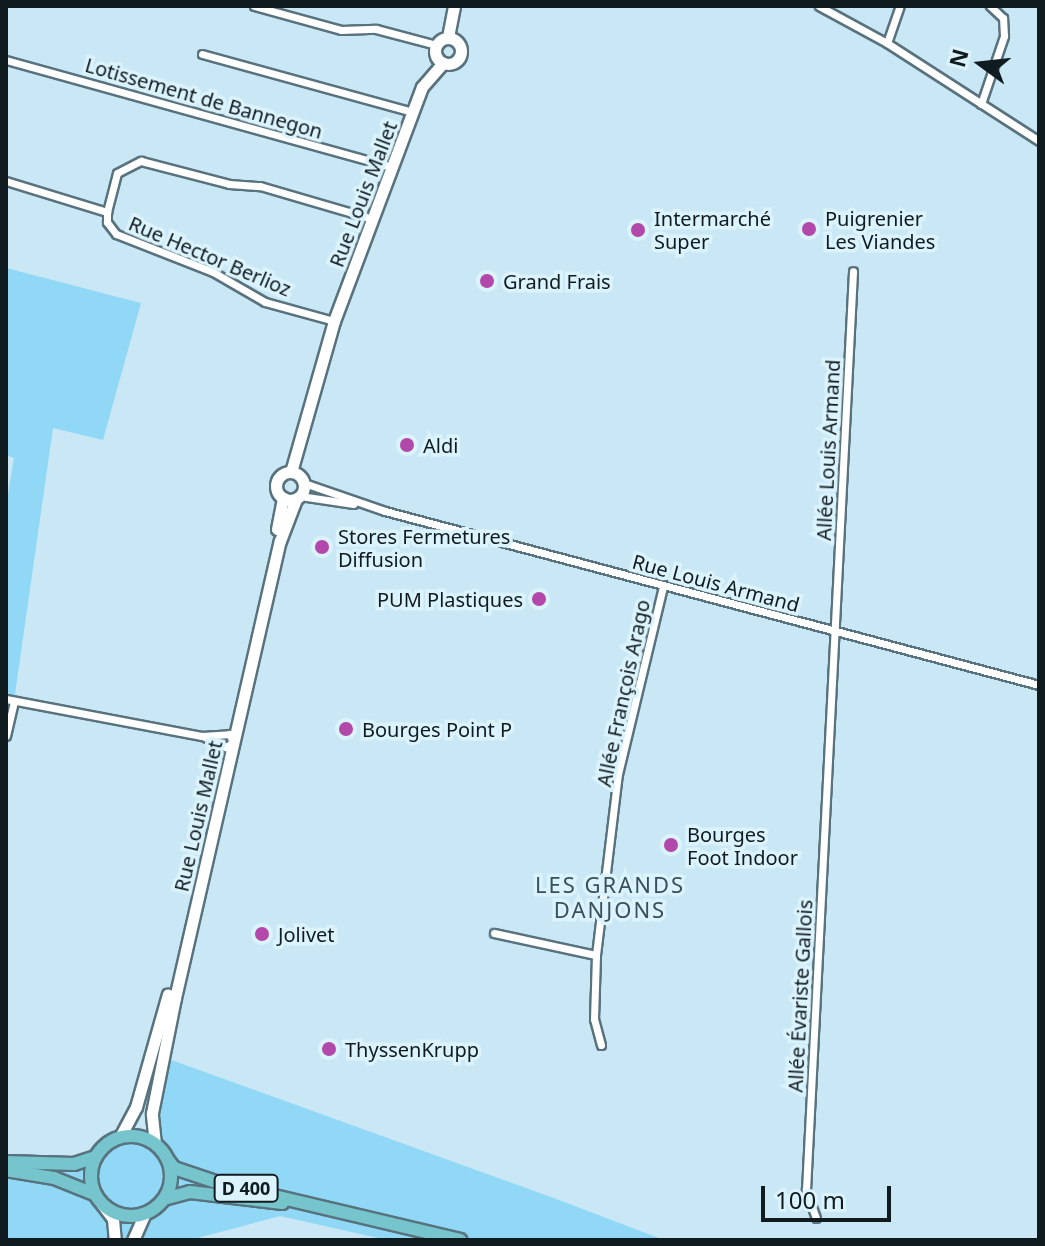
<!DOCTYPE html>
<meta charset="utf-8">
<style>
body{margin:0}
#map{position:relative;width:1045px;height:1246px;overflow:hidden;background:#c9e7f4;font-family:"Noto Sans",sans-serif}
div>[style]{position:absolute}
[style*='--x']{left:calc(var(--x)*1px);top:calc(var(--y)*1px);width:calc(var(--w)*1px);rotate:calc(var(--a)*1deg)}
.green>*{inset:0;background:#90d8f6}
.roads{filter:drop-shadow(2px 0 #58727e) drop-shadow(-2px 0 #58727e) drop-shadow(0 2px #58727e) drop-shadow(0 -2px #58727e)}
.street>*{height:7px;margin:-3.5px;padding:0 3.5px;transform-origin:3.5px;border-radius:3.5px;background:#fff}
.secondary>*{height:11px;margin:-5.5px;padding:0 5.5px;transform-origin:5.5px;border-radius:5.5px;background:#fff}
.secondary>.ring{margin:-5.5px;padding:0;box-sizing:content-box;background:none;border:11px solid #fff;border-radius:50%}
.primary>*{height:12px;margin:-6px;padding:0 6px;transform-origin:6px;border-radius:6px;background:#76c5cd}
.primary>.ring{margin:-6px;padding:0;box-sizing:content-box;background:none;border:12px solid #76c5cd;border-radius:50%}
.dots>*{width:22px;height:22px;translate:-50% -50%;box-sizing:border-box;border:4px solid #dbf3fd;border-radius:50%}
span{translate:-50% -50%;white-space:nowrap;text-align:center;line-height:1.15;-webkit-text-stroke:7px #dbf3fd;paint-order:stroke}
.shield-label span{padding:2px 6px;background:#dbf3fd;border:2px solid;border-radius:6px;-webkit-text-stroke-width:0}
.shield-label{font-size:18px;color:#101b1f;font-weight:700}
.street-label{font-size:20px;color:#101b1f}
.poi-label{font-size:20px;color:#101b1f}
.left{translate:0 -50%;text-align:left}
.right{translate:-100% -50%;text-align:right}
.neighbourhood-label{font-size:22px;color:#37505b;letter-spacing:2px}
.frame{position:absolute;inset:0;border:8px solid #101b1f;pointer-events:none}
.north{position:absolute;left:941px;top:24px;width:80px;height:80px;-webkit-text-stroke:6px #dbf3fd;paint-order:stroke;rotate:285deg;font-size:22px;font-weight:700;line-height:32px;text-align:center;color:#101b1f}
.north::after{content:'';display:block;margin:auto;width:28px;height:36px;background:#101b1f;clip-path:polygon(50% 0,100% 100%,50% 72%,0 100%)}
.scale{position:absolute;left:761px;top:1186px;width:130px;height:36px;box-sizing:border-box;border:4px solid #101b1f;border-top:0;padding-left:10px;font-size:24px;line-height:28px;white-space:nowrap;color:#101b1f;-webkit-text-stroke:6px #dbf3fd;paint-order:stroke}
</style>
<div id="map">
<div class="green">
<div style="clip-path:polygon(6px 268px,141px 303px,103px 440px,53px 428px,14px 701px,6px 699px,6px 506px,14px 458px,6px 455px)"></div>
<div style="clip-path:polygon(163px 1057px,559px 1200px,664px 1240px,387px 1240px,280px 1216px,190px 1240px,6px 1240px,6px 1162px,95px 1157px,120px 1137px,154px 1143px,151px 1129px)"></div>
</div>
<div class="roads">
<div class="street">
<div style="--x:254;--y:6;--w:90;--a:15.4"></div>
<div style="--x:341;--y:30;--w:35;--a:-2"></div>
<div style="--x:376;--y:29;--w:62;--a:14.9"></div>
<div style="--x:819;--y:6;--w:77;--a:28.6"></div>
<div style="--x:887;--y:43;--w:181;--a:32.8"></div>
<div style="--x:887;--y:43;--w:39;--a:-71"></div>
<div style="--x:202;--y:54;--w:219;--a:15.4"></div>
<div style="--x:6;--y:60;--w:401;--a:15.5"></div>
<div style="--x:981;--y:104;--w:72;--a:-71.3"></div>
<div style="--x:1004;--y:36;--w:18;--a:-93"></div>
<div style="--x:1003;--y:18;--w:18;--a:-137"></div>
<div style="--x:6;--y:181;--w:106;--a:17.1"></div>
<div style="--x:334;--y:321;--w:72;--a:-164.6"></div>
<div style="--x:265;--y:302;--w:60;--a:-150"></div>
<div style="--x:213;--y:272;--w:104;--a:-158.6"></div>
<div style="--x:116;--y:234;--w:15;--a:-127"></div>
<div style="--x:107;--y:222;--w:10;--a:-90"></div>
<div style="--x:107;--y:212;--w:40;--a:-75.6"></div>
<div style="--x:117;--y:173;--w:27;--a:-27"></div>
<div style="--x:141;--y:161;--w:91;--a:14.6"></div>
<div style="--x:229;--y:184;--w:31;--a:4"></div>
<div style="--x:260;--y:186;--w:118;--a:16.3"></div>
<div style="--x:304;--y:483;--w:86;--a:19.1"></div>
<div style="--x:385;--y:511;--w:677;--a:14.9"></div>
<div style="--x:300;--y:496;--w:54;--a:8.6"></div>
<div style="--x:6;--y:699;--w:199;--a:10.7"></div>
<div style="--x:229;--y:734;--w:9;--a:63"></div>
<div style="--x:233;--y:742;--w:9;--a:144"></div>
<div style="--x:226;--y:747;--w:26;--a:-155"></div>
<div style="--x:202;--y:736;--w:27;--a:-4"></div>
<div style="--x:6;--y:736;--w:36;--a:-77"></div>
<div style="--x:494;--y:933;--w:104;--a:12.2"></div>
<div style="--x:601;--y:1045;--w:27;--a:-105"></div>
<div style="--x:594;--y:1019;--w:64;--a:-88.2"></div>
<div style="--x:596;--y:955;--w:182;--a:-83.1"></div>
<div style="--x:618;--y:774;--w:193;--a:-76.5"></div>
<div style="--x:816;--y:1218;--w:30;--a:-110"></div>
<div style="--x:806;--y:1190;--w:920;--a:-87.07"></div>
</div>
<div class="secondary">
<div style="--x:448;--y:37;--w:32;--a:-79"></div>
<div class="ring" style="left:435px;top:38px;width:15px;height:15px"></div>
<div class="ring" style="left:276px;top:472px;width:17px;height:17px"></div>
<div style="--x:291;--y:472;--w:157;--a:-74.1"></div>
<div style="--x:334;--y:321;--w:250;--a:-69.4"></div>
<div style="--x:422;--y:87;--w:32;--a:-49"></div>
<div style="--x:277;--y:529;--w:32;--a:-79"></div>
<div style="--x:120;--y:1137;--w:34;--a:-62"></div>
<div style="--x:136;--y:1107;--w:117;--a:-74.2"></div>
<div style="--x:155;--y:1144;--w:31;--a:-96"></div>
<div style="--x:152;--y:1113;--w:117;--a:-78.7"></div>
<div style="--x:175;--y:998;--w:469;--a:-77.1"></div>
<div style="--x:280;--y:541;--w:45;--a:-69.1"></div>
<div style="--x:101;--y:1203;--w:20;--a:53"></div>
<div style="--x:113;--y:1219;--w:21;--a:85"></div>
<div style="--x:133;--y:1240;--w:30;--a:-66"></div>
</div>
<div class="primary">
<div class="ring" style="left:91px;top:1136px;width:68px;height:68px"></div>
<div style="--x:168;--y:1160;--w:10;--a:53"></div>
<div style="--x:174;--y:1168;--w:47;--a:18.4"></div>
<div style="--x:219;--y:1183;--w:248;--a:13.3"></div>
<div style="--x:6;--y:1162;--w:68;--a:1.7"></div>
<div style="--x:74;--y:1164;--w:22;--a:-18"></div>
<div style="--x:6;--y:1170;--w:49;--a:9.5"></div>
<div style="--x:54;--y:1178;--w:43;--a:21.8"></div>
<div style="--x:164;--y:1199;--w:27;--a:-15"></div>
<div style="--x:190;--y:1192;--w:93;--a:6.8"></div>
</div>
</div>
<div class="dots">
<div style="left:809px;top:229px;background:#b248aa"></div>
<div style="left:638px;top:230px;background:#b248aa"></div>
<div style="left:487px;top:281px;background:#b248aa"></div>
<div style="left:407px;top:445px;background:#b248aa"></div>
<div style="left:322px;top:547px;background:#b248aa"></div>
<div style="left:539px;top:599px;background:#b248aa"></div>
<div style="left:346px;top:729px;background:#b248aa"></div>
<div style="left:671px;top:845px;background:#b248aa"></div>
<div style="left:262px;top:934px;background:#b248aa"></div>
<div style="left:329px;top:1049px;background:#b248aa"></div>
</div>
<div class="shield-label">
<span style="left:246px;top:1188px">D 400</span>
</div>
<div class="street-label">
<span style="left:204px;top:98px;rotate:16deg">Lotissement de Bannegon</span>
<span style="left:363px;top:194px;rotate:-69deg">Rue Louis Mallet</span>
<span style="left:210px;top:256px;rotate:23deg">Rue Hector Berlioz</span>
<span style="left:828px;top:450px;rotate:-87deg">Allée Louis Armand</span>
<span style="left:716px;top:583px;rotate:15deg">Rue Louis Armand</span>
<span style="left:623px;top:693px;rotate:-78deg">Allée François Arago</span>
<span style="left:198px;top:816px;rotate:-77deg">Rue Louis Mallet</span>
<span style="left:800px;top:996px;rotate:-87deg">Allée Évariste Gallois</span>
</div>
<div class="poi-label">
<span class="left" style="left:654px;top:230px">Intermarché<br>Super</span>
<span class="left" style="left:825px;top:230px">Puigrenier<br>Les Viandes</span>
<span class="left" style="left:503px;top:281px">Grand Frais</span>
<span class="left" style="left:423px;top:445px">Aldi</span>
<span class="left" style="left:338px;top:548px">Stores Fermetures<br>Diffusion</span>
<span class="right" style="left:523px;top:599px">PUM Plastiques</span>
<span class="left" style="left:362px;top:729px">Bourges Point P</span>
<span class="left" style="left:687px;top:846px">Bourges<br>Foot Indoor</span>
<span class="left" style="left:278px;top:934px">Jolivet</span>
<span class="left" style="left:345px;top:1049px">ThyssenKrupp</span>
</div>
<div class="neighbourhood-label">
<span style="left:610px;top:897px">LES GRANDS<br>DANJONS</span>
</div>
<div class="frame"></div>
<div class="north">N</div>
<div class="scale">100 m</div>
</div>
